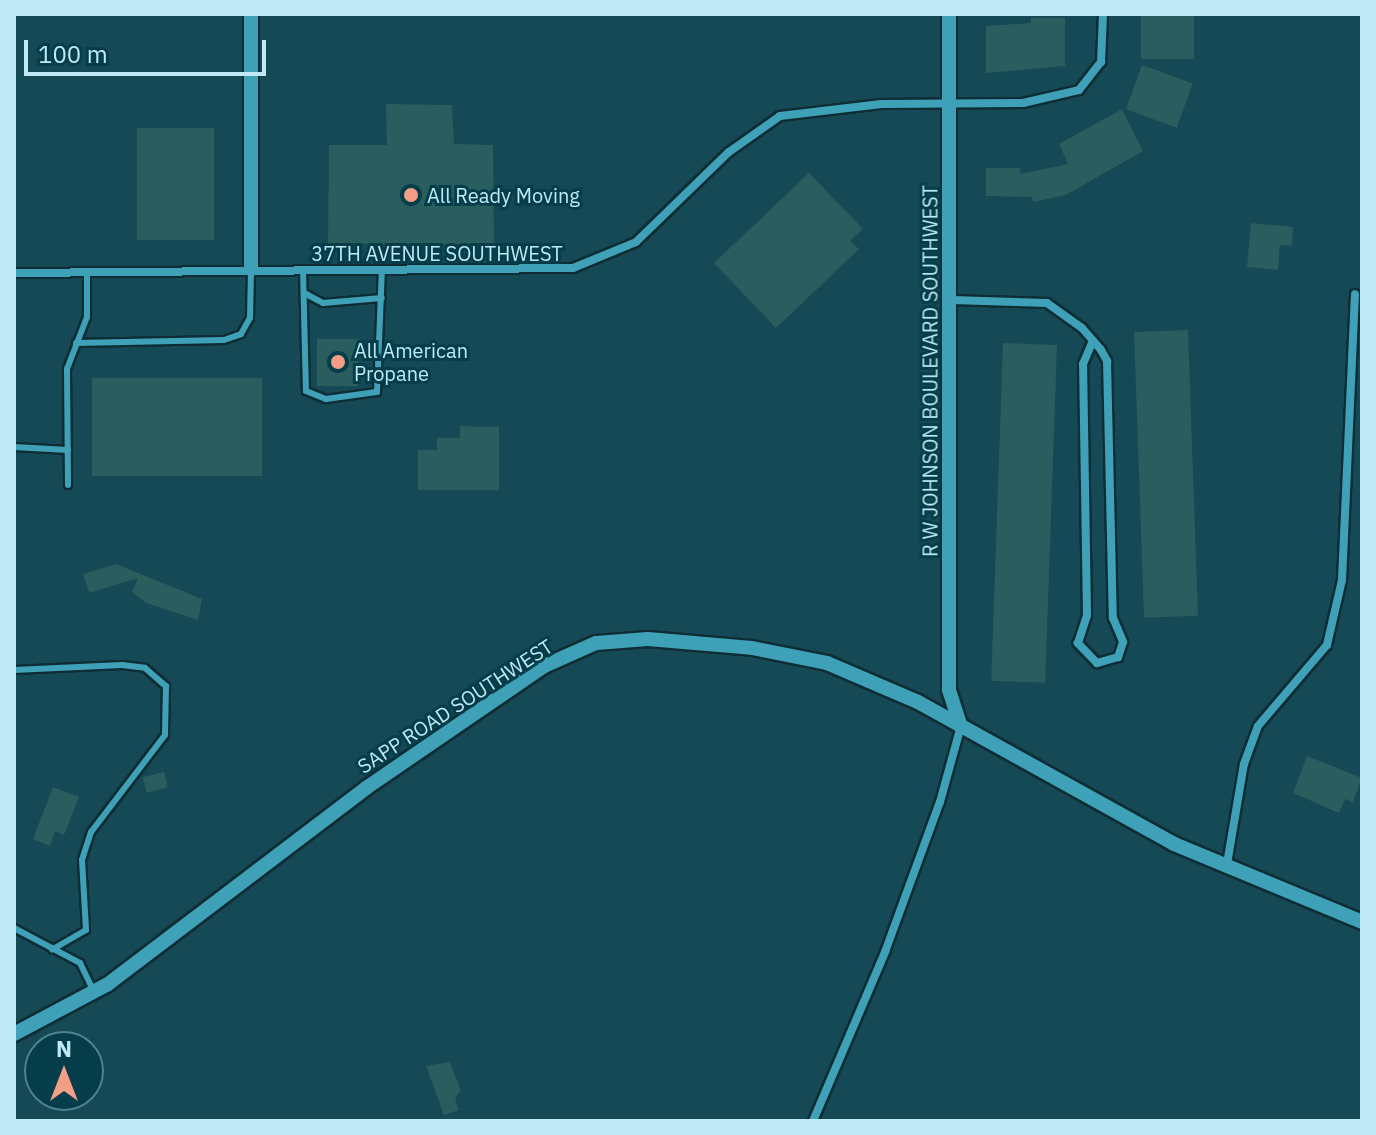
<!DOCTYPE html>
<style>
body{margin:0}
#map{position:relative;width:1376px;height:1135px;overflow:hidden;background:#144955;font-family:"IBM Plex Sans",sans-serif}
div>[style]{position:absolute}
[style*='--x']{left:calc(var(--x)*1px);top:calc(var(--y)*1px);width:calc(var(--w)*1px);rotate:calc(var(--a)*1deg)}
.building>*{inset:0;background:#295d5e;transform-origin:0 0}
.roads{filter:drop-shadow(2px 0 #0e2d34) drop-shadow(-2px 0 #0e2d34) drop-shadow(0 2px #0e2d34) drop-shadow(0 -2px #0e2d34)}
.service>*{height:6px;margin:-3px;padding:0 3px;transform-origin:3px;border-radius:3px;background:#3fa1b8}
.minor>*{height:8px;margin:-4px;padding:0 4px;transform-origin:4px;border-radius:4px;background:#3fa1b8}
.tertiary>*{height:14px;margin:-7px;padding:0 7px;transform-origin:7px;border-radius:7px;background:#3fa1b8}
.dots>*{width:22px;height:22px;translate:-50% -50%;box-sizing:border-box;border:4px solid #053e4a;border-radius:50%}
span{translate:-50% -50%;white-space:nowrap;text-align:center;line-height:1.15;-webkit-text-stroke:6px #053e4a;paint-order:stroke}
.poi-label{font-size:20px;color:#bee9f5}
.left{translate:0 -50%;text-align:left}
.street-label{font-size:20px;color:#bee9f5}
.frame{position:absolute;inset:0;border:16px solid #bee9f5;pointer-events:none}
.north{position:absolute;left:24px;top:1031px;width:80px;height:80px;box-sizing:border-box;background:#053e4a;border:2px solid #4f828e;border-radius:50%;rotate:0deg;font-size:22px;font-weight:700;line-height:32px;text-align:center;color:#bee9f5}
.north::after{content:'';display:block;margin:auto;width:28px;height:36px;background:#f49e86;clip-path:polygon(50% 0,100% 100%,50% 72%,0 100%)}
.scale{position:absolute;left:24px;top:40px;width:242px;height:36px;box-sizing:border-box;border:4px solid #bee9f5;border-top:0;padding-left:10px;font-size:24px;line-height:28px;white-space:nowrap;color:#bee9f5;-webkit-text-stroke:6px #053e4a;paint-order:stroke}
</style>
<div id="map">
<div class="building">
<div style="left:1141px;top:14px;width:53px;height:45px"></div>
<div style="clip-path:polygon(1031px 18px,1065px 18px,1065px 66px,986px 73px,986px 26px,1031px 23px)"></div>
<div style="left:1142px;top:65px;width:54px;height:47px;rotate:20deg"></div>
<div style="clip-path:polygon(386px 104px,452px 105px,454px 144px,493px 145px,494px 244px,328px 244px,329px 145px,387px 145px)"></div>
<div style="clip-path:polygon(1122px 109px,1143px 151px,1066px 195px,1033px 202px,1032px 197px,986px 196px,986px 168px,1020px 168px,1020px 174px,1068px 164px,1059px 144px)"></div>
<div style="left:214px;top:128px;width:112px;height:77px;rotate:90deg"></div>
<div style="clip-path:polygon(809px 173px,863px 229px,850px 241px,859px 249px,776px 328px,714px 263px)"></div>
<div style="clip-path:polygon(1251px 223px,1293px 227px,1292px 246px,1280px 245px,1278px 270px,1247px 267px)"></div>
<div style="left:1188px;top:330px;width:286px;height:54px;rotate:88deg"></div>
<div style="left:317px;top:339px;width:41px;height:47px"></div>
<div style="left:1003px;top:343px;width:54px;height:338px;rotate:2deg"></div>
<div style="left:92px;top:378px;width:170px;height:98px"></div>
<div style="clip-path:polygon(460px 426px,499px 427px,499px 490px,418px 490px,418px 450px,437px 450px,437px 438px,460px 438px)"></div>
<div style="clip-path:polygon(116px 564px,202px 599px,198px 620px,146px 603px,132px 592px,138px 578px,89px 593px,83px 574px)"></div>
<div style="clip-path:polygon(1307px 756px,1362px 778px,1353px 802px,1345px 799px,1339px 813px,1293px 793px)"></div>
<div style="left:164px;top:772px;width:16px;height:22px;rotate:76deg"></div>
<div style="clip-path:polygon(53px 787px,79px 797px,64px 835px,55px 831px,50px 846px,33px 839px)"></div>
<div style="clip-path:polygon(450px 1062px,461px 1091px,455px 1098px,459px 1110px,444px 1115px,426px 1066px)"></div>
</div>
<div class="roads">
<div class="service">
<div style="--x:303;--y:270;--w:121;--a:88.6"></div>
<div style="--x:306;--y:391;--w:22;--a:22"></div>
<div style="--x:326;--y:399;--w:51;--a:-7.8"></div>
<div style="--x:377;--y:392;--w:123;--a:-87.7"></div>
<div style="--x:306;--y:294;--w:19;--a:28"></div>
<div style="--x:323;--y:303;--w:59;--a:-4.8"></div>
<div style="--x:76;--y:343;--w:148;--a:-1.2"></div>
<div style="--x:224;--y:340;--w:18;--a:-19"></div>
<div style="--x:241;--y:334;--w:18;--a:-61"></div>
<div style="--x:250;--y:318;--w:49;--a:-88.8"></div>
<div style="--x:14;--y:447;--w:54;--a:3.2"></div>
<div style="--x:68;--y:485;--w:116;--a:-90.5"></div>
<div style="--x:67;--y:369;--w:56;--a:-69"></div>
<div style="--x:87;--y:317;--w:44;--a:-90"></div>
<div style="--x:14;--y:670;--w:108;--a:-2.7"></div>
<div style="--x:122;--y:665;--w:23;--a:7"></div>
<div style="--x:145;--y:668;--w:28;--a:41"></div>
<div style="--x:166;--y:686;--w:49;--a:91.2"></div>
<div style="--x:165;--y:735;--w:122;--a:127.3"></div>
<div style="--x:91;--y:832;--w:29;--a:108"></div>
<div style="--x:82;--y:860;--w:70;--a:86.7"></div>
<div style="--x:86;--y:930;--w:39;--a:150"></div>
<div style="--x:14;--y:928;--w:75;--a:27.9"></div>
<div style="--x:80;--y:963;--w:30;--a:64"></div>
</div>
<div class="minor">
<div style="--x:14;--y:273;--w:559;--a:-0.51"></div>
<div style="--x:573;--y:268;--w:68;--a:-22.4"></div>
<div style="--x:636;--y:242;--w:129;--a:-44.1"></div>
<div style="--x:729;--y:152;--w:62;--a:-35.2"></div>
<div style="--x:780;--y:116;--w:102;--a:-6.8"></div>
<div style="--x:881;--y:104;--w:142;--a:-0.4"></div>
<div style="--x:1023;--y:103;--w:57;--a:-13.1"></div>
<div style="--x:1079;--y:90;--w:36;--a:-52"></div>
<div style="--x:1101;--y:62;--w:48;--a:-87.6"></div>
<div style="--x:952;--y:300;--w:95;--a:1.8"></div>
<div style="--x:1047;--y:303;--w:43;--a:35.5"></div>
<div style="--x:1082;--y:328;--w:29;--a:49"></div>
<div style="--x:1101;--y:350;--w:13;--a:61"></div>
<div style="--x:1107;--y:361;--w:257;--a:88.7"></div>
<div style="--x:1113;--y:618;--w:26;--a:67"></div>
<div style="--x:1123;--y:642;--w:16;--a:108"></div>
<div style="--x:1118;--y:657;--w:22;--a:164"></div>
<div style="--x:1097;--y:663;--w:28;--a:-134"></div>
<div style="--x:1078;--y:643;--w:29;--a:-72"></div>
<div style="--x:1087;--y:615;--w:251;--a:-90.9"></div>
<div style="--x:1083;--y:364;--w:25;--a:-67"></div>
<div style="--x:1227;--y:864;--w:101;--a:-80.4"></div>
<div style="--x:1244;--y:764;--w:40;--a:-69.8"></div>
<div style="--x:1258;--y:726;--w:106;--a:-49.6"></div>
<div style="--x:1327;--y:645;--w:67;--a:-77"></div>
<div style="--x:1342;--y:580;--w:286;--a:-87.4"></div>
<div style="--x:813;--y:1121;--w:184;--a:-66.9"></div>
<div style="--x:885;--y:952;--w:160;--a:-69.9"></div>
<div style="--x:940;--y:802;--w:79;--a:-74.6"></div>
</div>
<div class="tertiary">
<div style="--x:949;--y:14;--w:676;--a:90"></div>
<div style="--x:949;--y:690;--w:38;--a:72"></div>
<div style="--x:251;--y:269;--w:255;--a:-90"></div>
<div style="--x:14;--y:1034;--w:106;--a:-28"></div>
<div style="--x:108;--y:984;--w:324;--a:-37.2"></div>
<div style="--x:366;--y:788;--w:216;--a:-34.4"></div>
<div style="--x:544;--y:666;--w:57;--a:-23.9"></div>
<div style="--x:596;--y:643;--w:52;--a:-4.4"></div>
<div style="--x:648;--y:639;--w:104;--a:4.9"></div>
<div style="--x:752;--y:648;--w:76;--a:11.3"></div>
<div style="--x:827;--y:663;--w:99;--a:23.2"></div>
<div style="--x:918;--y:702;--w:293;--a:29"></div>
<div style="--x:1174;--y:844;--w:204;--a:22.5"></div>
</div>
</div>
<div class="dots">
<div style="left:411px;top:195px;background:#f49e86"></div>
<div style="left:338px;top:362px;background:#f49e86"></div>
</div>
<div class="poi-label">
<span class="left" style="left:427px;top:195px">All Ready Moving</span>
<span class="left" style="left:354px;top:362px">All American<br>Propane</span>
</div>
<div class="street-label">
<span style="left:437px;top:253px">37TH AVENUE SOUTHWEST</span>
<span style="left:930px;top:371px;rotate:-90deg">R W JOHNSON BOULEVARD SOUTHWEST</span>
<span style="left:455px;top:706px;rotate:-33deg">SAPP ROAD SOUTHWEST</span>
</div>
<div class="frame"></div>
<div class="north">N</div>
<div class="scale">100 m</div>
</div>
